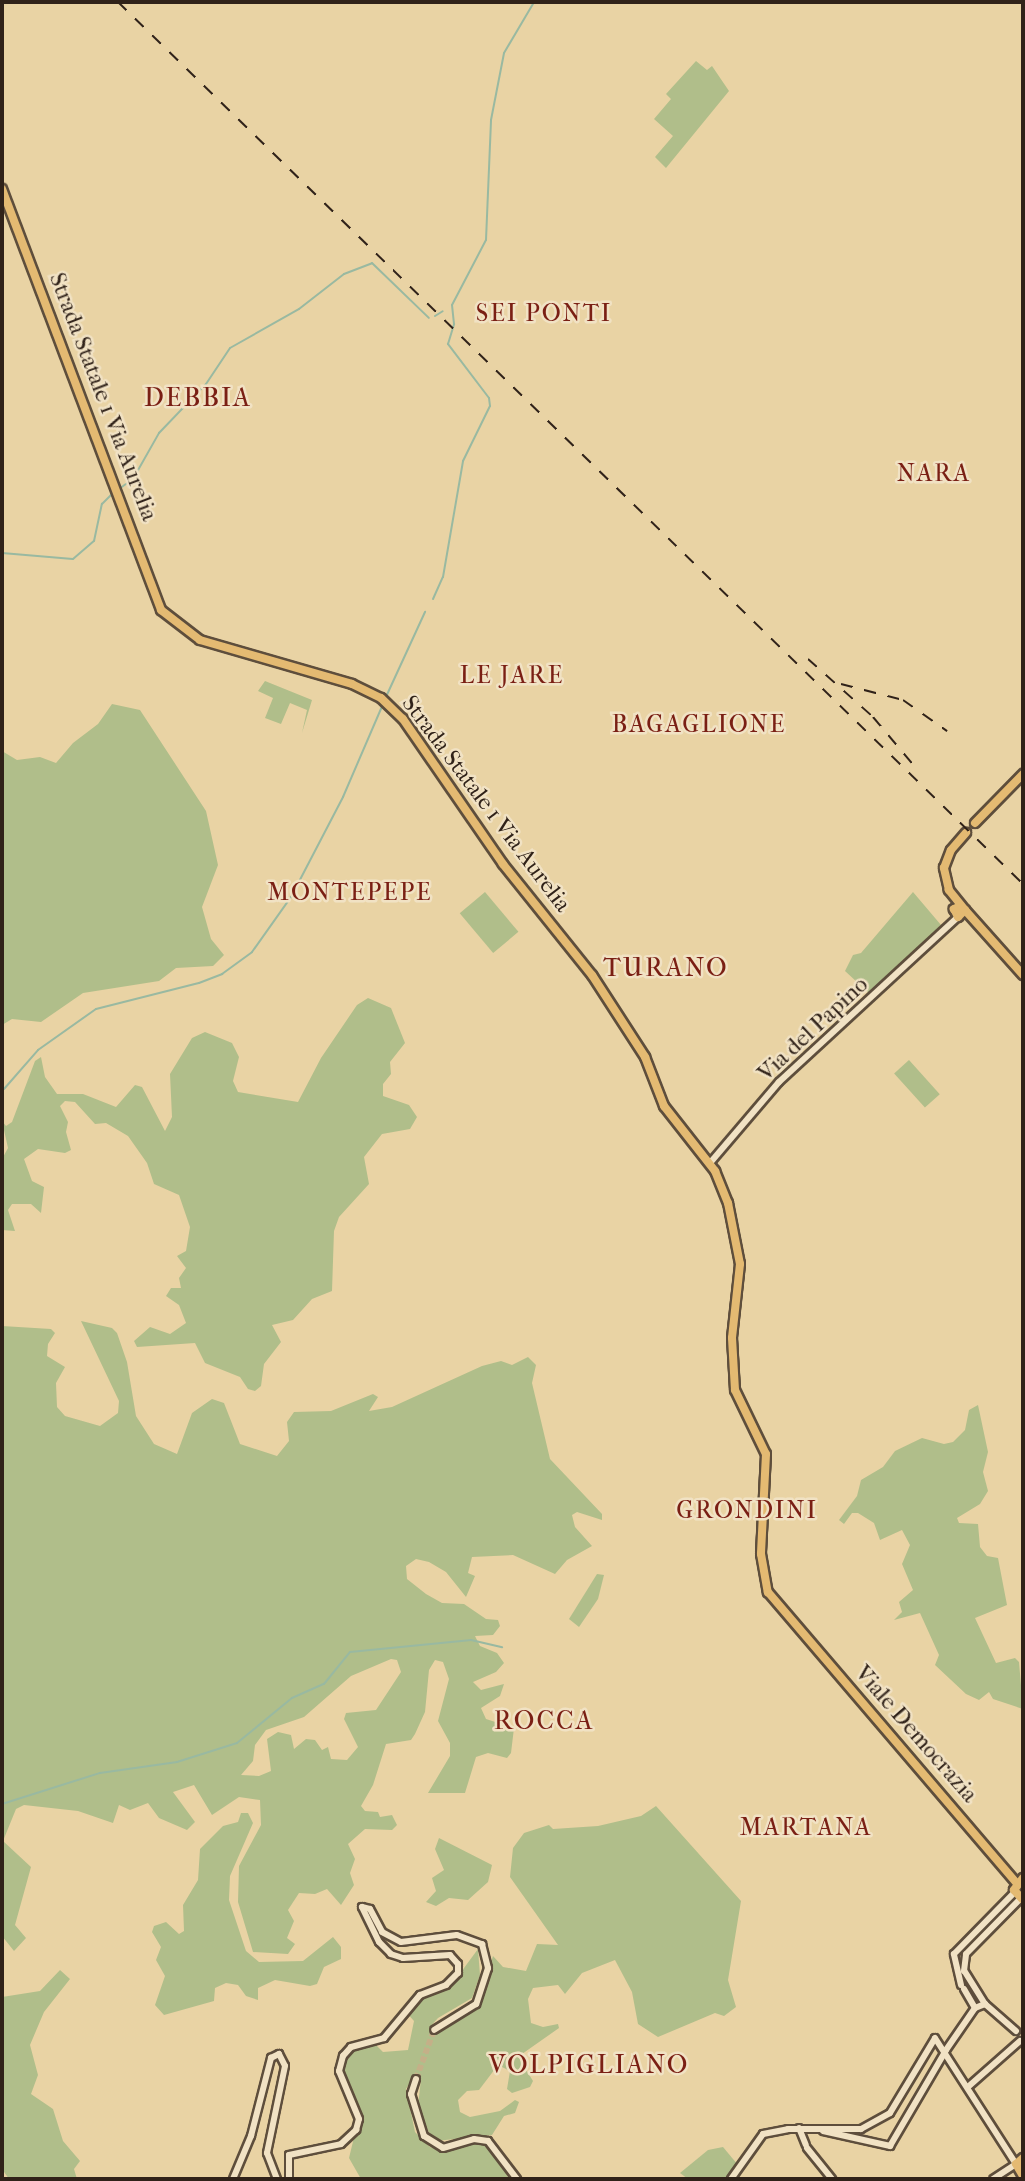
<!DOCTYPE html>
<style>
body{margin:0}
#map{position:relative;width:1025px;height:2181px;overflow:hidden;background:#e9d3a4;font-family:"IM FELL French Canon",serif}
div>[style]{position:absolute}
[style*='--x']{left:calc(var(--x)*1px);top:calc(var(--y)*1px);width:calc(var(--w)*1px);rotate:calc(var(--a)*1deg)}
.green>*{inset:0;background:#b0be8a;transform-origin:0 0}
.stream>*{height:2px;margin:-1px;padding:0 1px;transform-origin:1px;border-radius:1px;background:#99b9a1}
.minor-tunnel>*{height:6px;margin-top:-3px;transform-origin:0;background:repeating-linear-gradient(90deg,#c4b088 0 6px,transparent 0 9px)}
.roads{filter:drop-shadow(2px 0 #5e4e3c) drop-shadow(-2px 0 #5e4e3c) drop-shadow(0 2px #5e4e3c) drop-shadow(0 -2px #5e4e3c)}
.minor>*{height:6px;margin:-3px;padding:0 3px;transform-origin:3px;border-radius:3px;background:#f1e2c4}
.major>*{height:8px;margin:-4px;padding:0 4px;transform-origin:4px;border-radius:4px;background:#e4ba72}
.rail>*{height:2px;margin-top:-1px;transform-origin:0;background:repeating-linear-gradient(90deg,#302219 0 12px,transparent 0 24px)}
span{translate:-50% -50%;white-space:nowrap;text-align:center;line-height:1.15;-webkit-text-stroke:5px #f1e2c4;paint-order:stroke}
.street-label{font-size:23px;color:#302219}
.neighbourhood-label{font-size:24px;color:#7a1f14;letter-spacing:2px}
.quarter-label{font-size:26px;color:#7a1f14;letter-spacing:2px}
.frame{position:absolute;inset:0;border:4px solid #302219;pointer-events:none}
</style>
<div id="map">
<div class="green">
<div style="clip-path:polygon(696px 61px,707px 70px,712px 66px,729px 91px,666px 168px,655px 157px,673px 136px,654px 119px,671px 99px,666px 94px)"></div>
<div style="clip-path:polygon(265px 681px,312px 700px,302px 733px,307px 710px,290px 703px,281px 724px,265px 718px,273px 698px,258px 691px)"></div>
<div style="clip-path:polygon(112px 704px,140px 710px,206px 811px,218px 865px,202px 907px,211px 939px,224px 955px,213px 966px,176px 968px,159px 981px,83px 993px,41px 1022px,12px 1019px,2px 1025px,2px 751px,17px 760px,40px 757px,56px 763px,73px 743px,98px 724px)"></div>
<div style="left:485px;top:892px;width:52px;height:33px;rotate:50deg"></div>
<div style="clip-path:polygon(913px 892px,941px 925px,871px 995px,845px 971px,853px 955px,861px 953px)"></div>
<div style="clip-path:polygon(368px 998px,391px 1008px,405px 1043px,390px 1062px,391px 1074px,383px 1084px,383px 1096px,409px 1105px,417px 1117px,410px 1129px,382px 1134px,364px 1157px,369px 1184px,339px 1217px,334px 1231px,332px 1291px,312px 1299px,293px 1320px,272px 1325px,281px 1342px,264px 1364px,261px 1386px,255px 1391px,248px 1389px,240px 1377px,205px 1363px,195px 1343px,137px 1347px,134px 1341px,150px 1327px,170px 1334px,186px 1323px,179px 1305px,166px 1296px,171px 1288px,181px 1288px,179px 1278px,186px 1268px,177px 1256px,186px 1251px,190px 1227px,179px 1195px,154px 1184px,147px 1163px,128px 1136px,106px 1123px,95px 1124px,75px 1102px,65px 1101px,60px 1106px,68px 1122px,66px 1132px,71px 1150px,65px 1153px,38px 1149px,24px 1159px,32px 1181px,44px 1187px,41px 1213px,31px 1204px,12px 1204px,8px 1210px,15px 1231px,2px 1230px,2px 1159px,8px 1148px,2px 1121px,6px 1126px,12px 1122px,35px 1061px,41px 1057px,45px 1077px,57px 1094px,83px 1094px,116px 1107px,135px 1085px,142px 1087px,165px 1131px,172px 1117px,170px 1074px,192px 1038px,205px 1032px,232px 1043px,239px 1057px,233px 1081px,238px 1092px,298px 1102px,321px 1058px,357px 1005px)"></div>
<div style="left:909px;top:1060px;width:46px;height:20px;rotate:48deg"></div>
<div style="clip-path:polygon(evenodd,81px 1321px,112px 1328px,117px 1333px,127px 1362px,136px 1416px,154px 1444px,177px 1454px,192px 1413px,212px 1399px,224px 1403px,240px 1444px,277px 1456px,289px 1441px,287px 1422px,294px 1412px,331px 1411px,373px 1394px,378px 1397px,369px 1411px,392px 1407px,482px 1366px,501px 1361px,512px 1365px,528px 1357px,536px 1365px,532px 1383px,550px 1459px,602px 1514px,602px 1520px,577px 1512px,572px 1515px,575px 1527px,592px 1546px,567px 1560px,555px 1574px,513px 1555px,472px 1557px,468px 1573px,475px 1576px,466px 1597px,446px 1572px,429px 1562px,416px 1559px,406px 1566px,407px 1579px,426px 1594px,442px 1603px,464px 1604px,486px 1619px,498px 1620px,500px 1626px,493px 1635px,475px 1636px,480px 1646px,497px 1653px,504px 1663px,496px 1672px,473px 1682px,481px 1690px,504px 1684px,500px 1696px,481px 1708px,486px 1719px,514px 1728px,511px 1753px,507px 1758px,488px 1753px,476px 1757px,465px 1793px,428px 1793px,450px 1756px,450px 1743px,438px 1721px,449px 1679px,443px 1662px,435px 1660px,429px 1670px,425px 1712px,415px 1734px,411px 1740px,386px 1744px,373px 1785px,361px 1806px,365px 1811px,378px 1812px,380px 1817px,392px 1815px,397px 1825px,392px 1830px,365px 1829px,348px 1844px,355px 1859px,350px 1873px,354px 1885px,341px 1905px,327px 1889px,315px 1894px,299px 1893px,288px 1910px,294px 1921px,287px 1938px,295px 1944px,288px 1954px,253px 1952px,238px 1902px,239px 1866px,261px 1825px,260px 1800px,239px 1797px,212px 1815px,194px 1785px,173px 1792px,195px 1822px,187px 1830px,159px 1818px,148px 1803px,130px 1810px,119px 1805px,113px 1823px,78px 1811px,24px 1805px,16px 1809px,3px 1841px,31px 1867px,15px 1925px,26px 1938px,14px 1951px,2px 1936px,2px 1326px,51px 1329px,55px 1333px,48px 1344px,47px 1356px,65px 1367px,56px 1383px,57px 1407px,65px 1416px,100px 1426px,118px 1413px,119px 1401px,81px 1321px,391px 1659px,397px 1660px,401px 1672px,376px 1710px,346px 1713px,344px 1719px,358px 1747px,347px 1760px,331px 1759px,328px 1747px,322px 1750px,315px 1740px,306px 1739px,294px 1749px,291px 1735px,278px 1732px,267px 1739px,271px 1771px,259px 1776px,241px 1775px,253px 1761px,255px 1745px,266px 1730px,304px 1717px,351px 1676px,391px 1659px)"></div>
<div style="clip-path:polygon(978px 1405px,988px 1452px,983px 1472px,988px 1491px,980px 1504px,957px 1518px,959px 1523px,978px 1524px,980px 1547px,987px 1556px,998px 1558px,1007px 1605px,975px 1618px,996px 1663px,1015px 1658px,1019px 1662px,1023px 1709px,993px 1699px,989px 1692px,979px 1700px,966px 1694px,935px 1665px,939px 1655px,920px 1613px,894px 1620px,902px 1612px,899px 1602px,913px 1590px,902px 1564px,910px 1545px,902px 1530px,880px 1540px,874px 1523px,858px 1513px,852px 1513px,844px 1524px,839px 1520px,857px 1496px,861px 1480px,883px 1467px,895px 1451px,922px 1438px,944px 1444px,953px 1442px,965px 1430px,969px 1410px)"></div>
<div style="clip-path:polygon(597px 1574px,604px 1575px,598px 1599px,579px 1627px,569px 1619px)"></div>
<div style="clip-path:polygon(656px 1806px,741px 1901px,728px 1980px,736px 2007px,724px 2016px,715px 2013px,658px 2037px,638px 2024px,632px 1992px,615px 1960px,582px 1973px,565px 1994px,558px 1985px,533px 1988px,528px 1999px,531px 2023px,543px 2027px,558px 2024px,559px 2028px,522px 2054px,520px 2060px,533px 2081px,530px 2087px,512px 2093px,507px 2089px,510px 2071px,498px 2065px,479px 2090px,467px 2091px,458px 2100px,460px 2112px,470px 2117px,500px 2111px,515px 2100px,519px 2102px,515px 2113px,504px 2116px,492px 2135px,436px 2141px,428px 2131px,418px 2106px,421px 2079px,413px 2078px,406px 2089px,415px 2132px,430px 2147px,446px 2151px,467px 2143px,485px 2144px,495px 2151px,509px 2179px,361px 2179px,349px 2158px,358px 2121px,343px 2081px,342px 2064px,349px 2052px,374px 2043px,383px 2052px,408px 2050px,414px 2021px,405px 2011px,426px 1993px,450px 1987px,478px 1949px,480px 1975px,472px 1998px,438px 2018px,430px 2027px,431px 2032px,477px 2007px,493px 1956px,503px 1967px,526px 1971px,537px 1944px,558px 1945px,510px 1877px,513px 1848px,524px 1833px,549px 1825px,553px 1829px,598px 1826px,641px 1816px)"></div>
<div style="clip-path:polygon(241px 1813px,248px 1813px,253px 1823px,230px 1876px,229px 1900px,246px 1951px,259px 1962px,303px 1961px,333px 1937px,341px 1947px,341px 1959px,324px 1967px,317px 1984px,310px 1986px,275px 1980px,258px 1988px,258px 2000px,246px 1996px,238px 1985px,226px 1983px,215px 1988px,214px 2001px,164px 2015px,155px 2005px,165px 1976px,156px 1960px,161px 1947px,152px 1932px,154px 1926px,166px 1922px,179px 1934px,184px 1931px,183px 1905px,198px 1880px,200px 1849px,223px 1826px,238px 1822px)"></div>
<div style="clip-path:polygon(439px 1838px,492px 1865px,488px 1882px,468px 1900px,449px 1898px,436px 1906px,426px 1902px,436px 1891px,432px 1878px,444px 1870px,435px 1849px)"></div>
<div style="clip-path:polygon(60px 1970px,70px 1979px,44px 2012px,30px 2045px,38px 2075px,31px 2094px,53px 2109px,63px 2141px,80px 2161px,74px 2169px,77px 2179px,9px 2179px,2px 2169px,2px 1997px,40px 1991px)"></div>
<div style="clip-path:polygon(723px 2147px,738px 2165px,727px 2179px,688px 2179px,680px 2173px,708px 2150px)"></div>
</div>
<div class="stream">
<div style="--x:435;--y:316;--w:9;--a:-32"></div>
<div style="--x:119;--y:489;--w:17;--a:-36"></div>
<div style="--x:133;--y:479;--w:53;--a:-60.5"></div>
<div style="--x:159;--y:433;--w:68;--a:-46.2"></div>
<div style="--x:206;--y:384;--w:43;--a:-56.3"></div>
<div style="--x:230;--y:348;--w:79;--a:-29.5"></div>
<div style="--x:299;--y:309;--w:57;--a:-37.9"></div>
<div style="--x:344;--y:274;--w:30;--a:-21"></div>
<div style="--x:372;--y:263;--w:79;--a:44"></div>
<div style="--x:2;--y:553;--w:71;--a:4.8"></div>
<div style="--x:73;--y:559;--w:28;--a:-41"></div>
<div style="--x:94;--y:541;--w:38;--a:-78"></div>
<div style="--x:102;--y:504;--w:17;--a:-45"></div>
<div style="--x:433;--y:599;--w:24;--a:-66"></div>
<div style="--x:443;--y:577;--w:118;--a:-80.2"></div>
<div style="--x:463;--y:461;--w:61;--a:-63.9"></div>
<div style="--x:490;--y:406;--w:8;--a:-97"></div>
<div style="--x:489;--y:398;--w:68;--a:-127.2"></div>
<div style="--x:448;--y:344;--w:21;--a:-73"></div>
<div style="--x:454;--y:324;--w:19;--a:-96"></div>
<div style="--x:452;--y:305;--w:73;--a:-62.4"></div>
<div style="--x:486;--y:240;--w:120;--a:-87.6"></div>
<div style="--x:491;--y:120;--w:68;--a:-79"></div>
<div style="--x:504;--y:53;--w:59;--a:-59.5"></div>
<div style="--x:385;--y:699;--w:96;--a:-65.3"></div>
<div style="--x:4;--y:1089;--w:52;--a:-48.9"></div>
<div style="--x:38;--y:1050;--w:71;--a:-35.3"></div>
<div style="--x:96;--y:1009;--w:106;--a:-14.2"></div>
<div style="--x:199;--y:983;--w:25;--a:-21"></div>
<div style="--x:222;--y:974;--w:37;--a:-36"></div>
<div style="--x:252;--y:952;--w:67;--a:-54.7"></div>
<div style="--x:291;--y:897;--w:113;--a:-62.5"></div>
<div style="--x:343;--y:797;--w:101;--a:-66.7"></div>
<div style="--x:2;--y:1804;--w:103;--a:-17.6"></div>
<div style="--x:100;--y:1773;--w:78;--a:-8.1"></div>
<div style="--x:177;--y:1762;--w:63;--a:-17.6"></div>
<div style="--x:237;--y:1743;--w:71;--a:-39.3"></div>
<div style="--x:292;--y:1698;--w:35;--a:-24"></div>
<div style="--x:324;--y:1684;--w:41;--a:-50.9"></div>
<div style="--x:350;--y:1652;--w:122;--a:-5.7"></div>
<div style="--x:471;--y:1640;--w:32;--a:13"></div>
</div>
<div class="minor-tunnel">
<div style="--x:416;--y:2079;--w:52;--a:-69.8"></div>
</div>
<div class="roads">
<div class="minor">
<div style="--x:710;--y:1163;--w:106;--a:-49.6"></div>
<div style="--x:779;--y:1082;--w:243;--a:-42.7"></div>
<div style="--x:961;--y:1985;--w:32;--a:-103"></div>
<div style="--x:954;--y:1954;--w:87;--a:-45.5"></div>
<div style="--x:964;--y:1989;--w:22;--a:60"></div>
<div style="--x:1016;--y:2031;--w:41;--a:-138.9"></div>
<div style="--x:985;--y:2004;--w:39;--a:-122"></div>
<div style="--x:964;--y:1971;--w:17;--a:-83"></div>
<div style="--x:966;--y:1954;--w:77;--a:-45.5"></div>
<div style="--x:416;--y:2079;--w:16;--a:108"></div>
<div style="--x:411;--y:2094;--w:44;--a:72.8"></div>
<div style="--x:424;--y:2136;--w:22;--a:32"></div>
<div style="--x:443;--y:2148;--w:32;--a:-16"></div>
<div style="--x:474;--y:2139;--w:14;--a:8"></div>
<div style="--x:488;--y:2141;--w:48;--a:52.7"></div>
<div style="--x:969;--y:2086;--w:68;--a:-41.4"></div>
<div style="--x:799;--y:2128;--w:18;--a:68"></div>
<div style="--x:823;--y:2131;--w:69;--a:12.6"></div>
<div style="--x:890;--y:2146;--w:111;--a:-59.7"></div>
<div style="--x:946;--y:2050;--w:51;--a:-55.4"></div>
<div style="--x:975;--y:2008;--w:11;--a:-22"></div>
<div style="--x:807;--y:2148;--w:40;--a:51"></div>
<div style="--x:233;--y:2179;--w:47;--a:-67.3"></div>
<div style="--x:251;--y:2136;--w:81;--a:-75.6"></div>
<div style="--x:271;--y:2058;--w:9;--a:-27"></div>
<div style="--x:279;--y:2054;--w:13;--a:63"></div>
<div style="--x:285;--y:2066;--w:89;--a:101.7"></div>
<div style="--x:267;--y:2153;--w:28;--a:69"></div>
<div style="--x:289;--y:2179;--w:24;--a:-90"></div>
<div style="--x:289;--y:2155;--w:53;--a:-11.9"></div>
<div style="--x:341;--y:2144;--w:21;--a:-43"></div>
<div style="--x:356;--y:2130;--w:11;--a:-75"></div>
<div style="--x:359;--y:2119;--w:52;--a:-112.6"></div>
<div style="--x:339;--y:2071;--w:16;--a:-75"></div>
<div style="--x:343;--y:2056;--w:12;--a:-48"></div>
<div style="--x:351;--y:2047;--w:34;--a:-15"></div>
<div style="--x:384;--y:2038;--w:56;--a:-50.1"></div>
<div style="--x:420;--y:1995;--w:28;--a:-21"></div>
<div style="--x:446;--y:1985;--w:17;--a:-45"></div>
<div style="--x:458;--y:1973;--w:9;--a:-90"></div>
<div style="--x:458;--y:1964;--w:12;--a:-132"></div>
<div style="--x:450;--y:1955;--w:47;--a:176.3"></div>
<div style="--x:403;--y:1958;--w:13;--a:-162"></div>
<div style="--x:391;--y:1954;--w:17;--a:-135"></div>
<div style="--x:379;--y:1942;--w:39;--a:-116"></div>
<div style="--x:362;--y:1907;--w:8;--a:14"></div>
<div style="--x:370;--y:1909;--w:26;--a:62"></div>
<div style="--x:382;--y:1932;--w:21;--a:28"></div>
<div style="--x:401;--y:1942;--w:56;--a:-7.1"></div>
<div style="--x:457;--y:1935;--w:27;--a:20"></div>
<div style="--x:482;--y:1944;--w:25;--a:76"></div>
<div style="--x:488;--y:1968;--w:38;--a:108"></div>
<div style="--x:476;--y:2004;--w:49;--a:148.2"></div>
<div style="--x:731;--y:2179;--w:55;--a:-54.6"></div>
<div style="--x:763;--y:2134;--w:25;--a:-11"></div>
<div style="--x:788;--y:2129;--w:73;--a:0"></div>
<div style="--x:861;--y:2129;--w:33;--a:-29"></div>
<div style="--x:890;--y:2113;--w:87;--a:-59"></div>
<div style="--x:935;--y:2038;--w:150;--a:57.3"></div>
<div style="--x:1016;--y:2164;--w:27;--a:147"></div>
</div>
<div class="major">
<div style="--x:2;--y:189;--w:450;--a:69.3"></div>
<div style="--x:161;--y:610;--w:49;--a:37.6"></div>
<div style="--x:200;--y:640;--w:158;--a:16.1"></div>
<div style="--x:352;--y:684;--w:32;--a:26"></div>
<div style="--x:381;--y:698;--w:30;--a:44"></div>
<div style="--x:403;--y:719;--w:176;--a:55.4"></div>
<div style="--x:503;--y:864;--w:142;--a:51.3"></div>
<div style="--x:592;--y:975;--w:98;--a:57.1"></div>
<div style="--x:645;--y:1057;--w:53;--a:68.8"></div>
<div style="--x:664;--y:1106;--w:83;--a:51.9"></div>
<div style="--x:715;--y:1171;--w:35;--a:68"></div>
<div style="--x:728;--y:1203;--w:62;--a:78.9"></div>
<div style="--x:740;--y:1264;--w:74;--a:96.2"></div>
<div style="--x:732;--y:1338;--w:52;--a:86.7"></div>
<div style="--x:735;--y:1390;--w:71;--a:64.2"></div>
<div style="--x:766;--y:1454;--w:100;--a:92.9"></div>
<div style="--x:761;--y:1554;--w:39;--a:80"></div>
<div style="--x:768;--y:1592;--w:382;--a:49.5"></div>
<div style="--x:975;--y:823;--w:69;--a:-45.6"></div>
<div style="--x:961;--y:906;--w:8;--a:157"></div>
<div style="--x:954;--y:909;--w:9;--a:63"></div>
<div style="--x:958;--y:917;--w:10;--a:-45"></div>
<div style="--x:965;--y:910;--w:26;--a:-129"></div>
<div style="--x:949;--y:890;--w:23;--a:-103"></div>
<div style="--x:944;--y:868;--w:19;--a:-69"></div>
<div style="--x:951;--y:850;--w:23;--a:-49"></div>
<div style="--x:965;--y:910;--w:87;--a:48.3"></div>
<div style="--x:1023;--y:1878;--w:15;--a:127"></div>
<div style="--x:1014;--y:1890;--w:13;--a:48"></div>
<div style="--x:1023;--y:2158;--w:9;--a:139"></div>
<div style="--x:1016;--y:2164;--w:14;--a:60"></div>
</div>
</div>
<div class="rail">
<div style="--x:118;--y:2;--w:1264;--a:44.26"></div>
<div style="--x:808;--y:659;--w:87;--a:41.7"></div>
<div style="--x:873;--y:717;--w:67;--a:49.9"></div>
<div style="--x:841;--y:684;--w:64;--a:14.5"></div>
<div style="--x:903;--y:700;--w:54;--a:35.2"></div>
</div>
<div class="street-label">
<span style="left:103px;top:397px;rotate:69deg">Strada Statale 1 Via Aurelia</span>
<span style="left:486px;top:804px;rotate:53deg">Strada Statale 1 Via Aurelia</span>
<span style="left:813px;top:1029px;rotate:-43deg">Via del Papino</span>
<span style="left:916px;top:1734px;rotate:49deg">Viale Democrazia</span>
</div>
<div class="neighbourhood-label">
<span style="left:544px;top:314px">SEI PONTI</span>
<span style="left:934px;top:474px">NARA</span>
<span style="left:512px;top:676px">LE JARE</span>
<span style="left:699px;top:725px">BAGAGLIONE</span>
<span style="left:350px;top:893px">MONTEPEPE</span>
<span style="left:747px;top:1511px">GRONDINI</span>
<span style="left:806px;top:1828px">MARTANA</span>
</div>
<div class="quarter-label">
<span style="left:198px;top:398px">DEBBIA</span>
<span style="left:666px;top:968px">TURANO</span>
<span style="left:544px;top:1721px">ROCCA</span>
<span style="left:589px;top:2065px">VOLPIGLIANO</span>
</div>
<div class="frame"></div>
</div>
